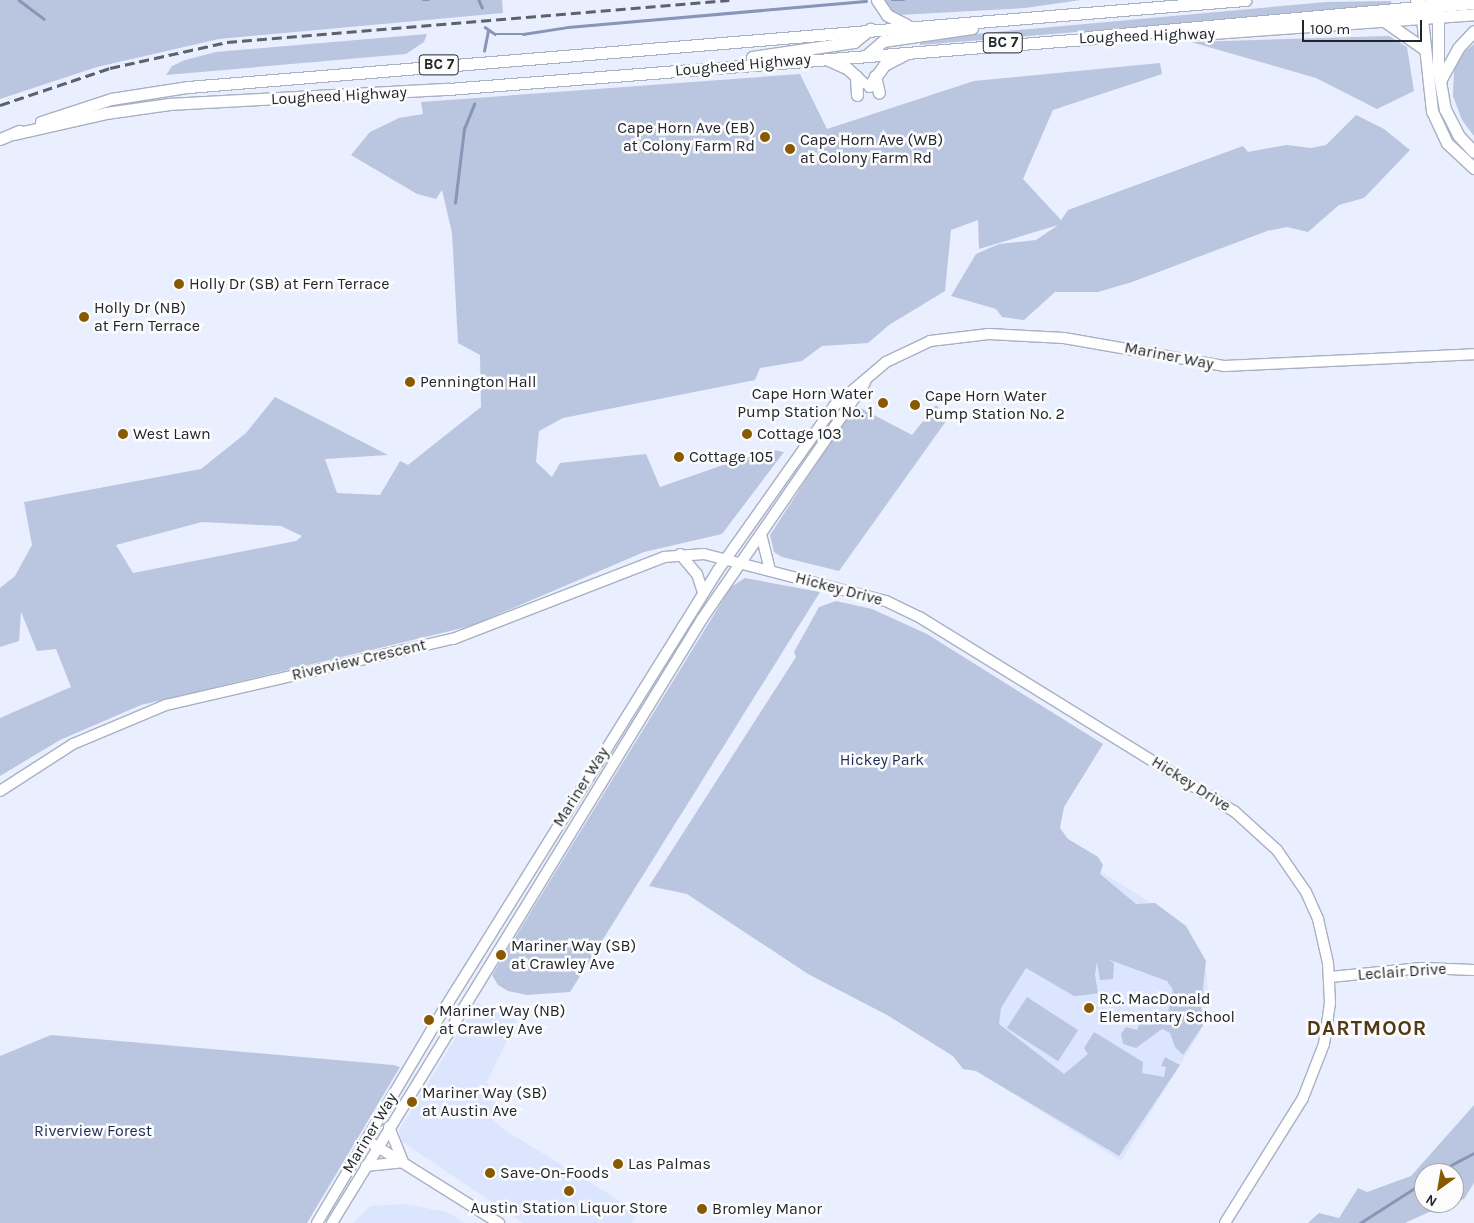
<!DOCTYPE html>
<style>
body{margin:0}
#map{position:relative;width:1474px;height:1223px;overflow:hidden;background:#e9effe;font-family:Karla,sans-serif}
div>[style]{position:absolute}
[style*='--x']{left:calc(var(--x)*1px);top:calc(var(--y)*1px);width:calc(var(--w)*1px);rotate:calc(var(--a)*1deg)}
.built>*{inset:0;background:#dbe5fe}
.green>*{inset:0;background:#bac5df;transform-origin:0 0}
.stream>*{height:2.5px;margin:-1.25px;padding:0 1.25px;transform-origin:1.25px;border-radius:1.25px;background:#8795b7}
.roads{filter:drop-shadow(1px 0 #a8b0c1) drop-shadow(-1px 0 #a8b0c1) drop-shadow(0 1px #a8b0c1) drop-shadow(0 -1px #a8b0c1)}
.secondary>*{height:10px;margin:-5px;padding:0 5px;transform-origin:5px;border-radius:5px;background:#fff}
.primary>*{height:11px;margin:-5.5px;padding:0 5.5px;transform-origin:5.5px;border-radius:5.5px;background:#fff}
.highway>*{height:12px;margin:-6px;padding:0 6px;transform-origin:6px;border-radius:6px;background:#fff}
.rail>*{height:2.5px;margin-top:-1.25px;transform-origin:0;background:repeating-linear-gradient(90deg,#5d616a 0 10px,transparent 0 15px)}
.dots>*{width:14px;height:14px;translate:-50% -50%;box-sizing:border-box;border:2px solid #fcfcfc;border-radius:50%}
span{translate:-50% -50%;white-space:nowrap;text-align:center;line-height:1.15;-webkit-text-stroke:5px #fcfcfc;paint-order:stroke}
.shield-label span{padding:1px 4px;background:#fcfcfc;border:1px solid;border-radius:4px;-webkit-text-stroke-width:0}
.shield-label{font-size:15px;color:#22252c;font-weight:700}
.street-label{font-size:16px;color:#22252c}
.poi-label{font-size:16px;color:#22252c}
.right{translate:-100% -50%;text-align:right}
.left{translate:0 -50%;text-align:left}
.park-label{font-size:16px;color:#1c2c59}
.district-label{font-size:21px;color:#513816;font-weight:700;letter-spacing:1px}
.north{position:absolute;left:1414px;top:1163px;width:50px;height:50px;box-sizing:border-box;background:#fcfcfc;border:1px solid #a5a6a9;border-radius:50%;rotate:212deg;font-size:14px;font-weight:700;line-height:20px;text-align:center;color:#22252c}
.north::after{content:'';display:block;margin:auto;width:18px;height:22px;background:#895900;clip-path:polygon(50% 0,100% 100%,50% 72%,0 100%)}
.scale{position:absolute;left:1302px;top:20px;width:120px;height:22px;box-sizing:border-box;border:2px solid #22252c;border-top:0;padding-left:6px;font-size:15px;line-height:18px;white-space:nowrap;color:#22252c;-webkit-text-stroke:4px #fcfcfc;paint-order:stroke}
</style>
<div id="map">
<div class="built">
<div style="clip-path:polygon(1069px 852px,1169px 914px,1203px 960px,1207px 977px,1208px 1004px,1200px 1032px,1121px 1161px,944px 1051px)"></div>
<div style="clip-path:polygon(477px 1003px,517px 1020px,487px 1082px,495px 1102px,492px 1119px,503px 1129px,638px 1212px,632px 1223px,523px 1223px,401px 1141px,399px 1130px)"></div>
<div style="clip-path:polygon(404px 1204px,447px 1212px,465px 1223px,353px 1223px,370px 1206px)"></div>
</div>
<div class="green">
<div style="clip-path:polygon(0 0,502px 0,503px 13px,219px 39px,97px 67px,0 99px)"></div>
<div style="clip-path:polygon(884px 0,1081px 0,1025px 8px,899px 15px,889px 10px)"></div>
<div style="clip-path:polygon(1391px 1px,1392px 6px,920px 45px,920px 39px,1326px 2px)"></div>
<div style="clip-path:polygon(427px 34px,424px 42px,406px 54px,166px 75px,172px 66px,185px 60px,216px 52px)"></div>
<div style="clip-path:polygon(1389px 36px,1407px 47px,1414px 91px,1377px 109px,1316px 78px,1191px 42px)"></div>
<div style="clip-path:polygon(1474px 44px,1474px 136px,1462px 120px,1453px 96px,1454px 71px,1461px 55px)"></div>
<div style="clip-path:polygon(evenodd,1160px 63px,1162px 74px,1053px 110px,1023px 179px,1061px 220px,1068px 210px,1243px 146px,1248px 152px,1286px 145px,1311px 148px,1326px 145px,1356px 115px,1384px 129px,1410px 150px,1364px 198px,1339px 205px,1308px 232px,1287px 227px,1267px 231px,1132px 282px,1098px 292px,1055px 292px,1024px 320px,1002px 317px,996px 309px,951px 296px,976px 254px,999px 244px,1036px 240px,1058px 225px,979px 249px,978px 220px,951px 230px,945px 291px,889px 325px,868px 343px,822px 346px,802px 361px,760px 368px,755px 380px,563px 418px,539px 431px,536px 462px,552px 477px,560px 463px,646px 454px,660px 487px,769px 449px,784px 452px,722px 534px,644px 552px,471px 626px,141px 705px,60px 740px,0 776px,0 718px,71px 687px,56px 649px,37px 651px,21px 612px,19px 641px,0 647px,0 588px,15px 576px,32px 545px,24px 502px,201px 469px,246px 433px,275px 397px,388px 455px,325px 459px,337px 493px,380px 495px,400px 461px,408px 465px,481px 407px,480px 355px,458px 343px,452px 233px,442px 190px,436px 199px,417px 194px,351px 155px,370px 132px,399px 118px,423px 114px,421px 102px,800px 74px,827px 129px,974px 81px,1160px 63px,202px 522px,281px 526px,302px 536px,296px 541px,133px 573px,116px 545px,202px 522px)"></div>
<div style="clip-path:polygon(855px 405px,912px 435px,936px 405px,949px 417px,839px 571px,782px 557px,774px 552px,770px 535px)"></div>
<div style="clip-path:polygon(745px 578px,820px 592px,570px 992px,527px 995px,508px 991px,498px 985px,492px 975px,731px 587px)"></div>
<div style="clip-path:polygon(836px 601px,872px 609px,927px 634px,1103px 744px,1064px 807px,1060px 828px,1068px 839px,1098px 857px,1103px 865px,1100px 874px,1136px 904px,1155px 903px,1186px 926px,1206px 961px,1201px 1006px,1204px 1024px,1183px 1055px,1175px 1047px,1170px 1033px,1162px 1029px,1136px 1048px,1123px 1044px,1121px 1034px,1126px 1027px,1137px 1030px,1144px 1013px,1166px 1021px,1173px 990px,1167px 981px,1107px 959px,1114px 963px,1113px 979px,1100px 980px,1097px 962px,1095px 975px,1098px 993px,1086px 995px,1074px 996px,1026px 968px,1001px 1008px,999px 1024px,1064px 1074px,1088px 1054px,1084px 1048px,1094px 1032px,1143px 1062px,1142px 1073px,1164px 1077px,1166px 1067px,1161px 1066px,1165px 1057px,1180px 1065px,1119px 1156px,976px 1071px,963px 1069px,953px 1056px,887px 1015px,808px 974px,687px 894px,649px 886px,796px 657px,794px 652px,819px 607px)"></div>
<div style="left:1027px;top:997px;width:61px;height:37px;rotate:33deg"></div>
<div style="clip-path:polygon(51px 1035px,393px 1065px,400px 1067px,307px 1223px,0 1223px,0 1056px)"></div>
<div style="clip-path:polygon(1474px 1105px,1474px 1183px,1464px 1199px,1454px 1202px,1454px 1173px,1424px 1173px,1424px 1203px,1449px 1203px,1405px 1223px,1308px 1223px,1319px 1213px,1339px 1218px,1358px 1188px,1367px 1192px,1411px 1176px)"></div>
</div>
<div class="stream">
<div style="--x:19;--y:0;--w:31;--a:37"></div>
<div style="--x:423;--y:0;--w:6;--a:0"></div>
<div style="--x:479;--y:0;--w:8;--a:67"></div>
<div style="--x:892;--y:0;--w:12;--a:0"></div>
<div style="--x:485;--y:27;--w:12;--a:35"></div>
<div style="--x:495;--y:34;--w:28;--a:0"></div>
<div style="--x:523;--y:34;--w:46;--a:-8.8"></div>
<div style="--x:568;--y:27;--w:299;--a:-5"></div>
<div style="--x:484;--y:51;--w:21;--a:-79"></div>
<div style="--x:455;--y:203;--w:75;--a:-83.1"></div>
<div style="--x:464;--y:129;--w:27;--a:-68"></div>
<div style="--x:1436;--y:1173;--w:43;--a:-27.8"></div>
<div style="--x:1360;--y:1223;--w:76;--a:-32.6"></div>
</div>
<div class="roads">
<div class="secondary">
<div style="--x:761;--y:534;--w:37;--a:76"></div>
<div style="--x:680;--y:554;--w:26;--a:50"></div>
<div style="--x:697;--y:574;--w:20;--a:72"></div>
<div style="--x:0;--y:791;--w:87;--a:-32.8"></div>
<div style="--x:73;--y:744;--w:101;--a:-22.8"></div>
<div style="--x:166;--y:705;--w:294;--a:-13"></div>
<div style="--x:453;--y:639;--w:226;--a:-21.2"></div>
<div style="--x:664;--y:557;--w:40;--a:-4.3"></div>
<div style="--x:704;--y:554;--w:188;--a:14.5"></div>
<div style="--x:886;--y:601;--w:39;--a:26"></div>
<div style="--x:921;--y:618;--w:368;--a:31.7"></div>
<div style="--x:1234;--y:811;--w:58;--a:42.2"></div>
<div style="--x:1277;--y:850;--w:51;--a:55.4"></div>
<div style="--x:1306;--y:892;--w:30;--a:66"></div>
<div style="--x:1318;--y:919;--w:45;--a:77.2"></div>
<div style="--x:1328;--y:963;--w:40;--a:87.1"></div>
<div style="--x:1330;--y:1003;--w:41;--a:98.3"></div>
<div style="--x:1324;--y:1044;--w:58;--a:111.3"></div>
<div style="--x:1303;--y:1098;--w:147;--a:122"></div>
<div style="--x:1330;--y:977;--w:92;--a:-5.6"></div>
<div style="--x:1422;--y:968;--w:52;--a:2.2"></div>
<div style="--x:389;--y:1127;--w:37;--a:68"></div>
<div style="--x:373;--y:1144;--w:149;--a:32.1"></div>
<div style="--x:366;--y:1166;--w:36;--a:-6"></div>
<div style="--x:317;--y:1223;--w:247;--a:-59.3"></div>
<div style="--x:443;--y:1011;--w:520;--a:-58.05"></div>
<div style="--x:718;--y:570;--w:201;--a:-54.7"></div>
<div style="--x:834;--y:406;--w:68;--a:-40.2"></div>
<div style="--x:886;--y:362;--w:49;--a:-25.5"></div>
<div style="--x:930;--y:341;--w:59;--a:-6.8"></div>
<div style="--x:989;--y:334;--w:75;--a:3.1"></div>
<div style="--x:1064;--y:338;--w:162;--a:9.9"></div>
<div style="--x:1224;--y:366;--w:250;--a:-2.7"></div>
<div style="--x:332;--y:1223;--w:708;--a:-58.51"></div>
<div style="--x:702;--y:619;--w:287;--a:-55.4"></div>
</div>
<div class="primary">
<div style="--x:877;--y:0;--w:18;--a:56"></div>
<div style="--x:887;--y:15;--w:22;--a:27"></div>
<div style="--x:1416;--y:0;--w:28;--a:39"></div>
<div style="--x:1438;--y:18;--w:52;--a:90"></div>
<div style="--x:1438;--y:70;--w:40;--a:80"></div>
<div style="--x:1445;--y:109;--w:29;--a:63"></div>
<div style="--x:1458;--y:135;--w:23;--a:47"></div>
<div style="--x:1431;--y:0;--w:21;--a:115"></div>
<div style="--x:1422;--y:19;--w:93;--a:83.8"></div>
<div style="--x:1432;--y:111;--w:35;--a:65"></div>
<div style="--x:1447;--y:143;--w:37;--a:43"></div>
<div style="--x:1387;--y:23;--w:44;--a:34.8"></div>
<div style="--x:1198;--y:34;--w:277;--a:-4.1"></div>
<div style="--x:867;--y:55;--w:21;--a:-41"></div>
<div style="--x:883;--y:41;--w:90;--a:-8.3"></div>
<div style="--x:752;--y:57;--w:103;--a:-8.4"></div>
<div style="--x:854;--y:42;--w:21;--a:-39"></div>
<div style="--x:826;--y:59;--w:24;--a:24"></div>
<div style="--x:848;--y:69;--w:19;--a:43"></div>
<div style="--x:856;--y:76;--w:19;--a:87"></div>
<div style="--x:875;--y:76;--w:17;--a:77"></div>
<div style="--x:1441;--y:79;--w:35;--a:-61"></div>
<div style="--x:1458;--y:48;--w:23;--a:-47"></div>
<div style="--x:869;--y:86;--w:26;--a:-54"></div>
<div style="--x:884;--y:65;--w:25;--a:-27"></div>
<div style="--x:41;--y:122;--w:74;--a:-18.2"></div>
<div style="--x:111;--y:99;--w:78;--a:-8.9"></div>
<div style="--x:188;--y:87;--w:1061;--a:-4.71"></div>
<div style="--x:14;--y:134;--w:94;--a:-12.9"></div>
<div style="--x:106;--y:113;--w:64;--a:-8.1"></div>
<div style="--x:169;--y:104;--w:279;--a:-3.1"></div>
<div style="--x:448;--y:89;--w:651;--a:-4.49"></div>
<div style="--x:0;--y:139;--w:21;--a:-23"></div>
</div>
<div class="highway">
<div style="--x:1088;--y:38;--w:388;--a:-5.2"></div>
</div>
</div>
<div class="rail">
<div style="--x:0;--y:105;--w:116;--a:-18.6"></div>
<div style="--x:110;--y:68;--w:120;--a:-12.5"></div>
<div style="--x:227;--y:42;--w:504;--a:-4.78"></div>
</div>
<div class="dots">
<div style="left:765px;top:137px;background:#895900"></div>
<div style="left:790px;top:149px;background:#895900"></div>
<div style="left:179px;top:284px;background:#895900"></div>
<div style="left:84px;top:317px;background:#895900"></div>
<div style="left:410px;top:382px;background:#895900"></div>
<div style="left:883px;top:403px;background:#895900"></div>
<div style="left:915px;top:405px;background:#895900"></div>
<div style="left:123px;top:434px;background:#895900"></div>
<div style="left:747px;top:434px;background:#895900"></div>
<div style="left:679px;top:457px;background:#895900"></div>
<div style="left:501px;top:955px;background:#895900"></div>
<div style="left:1089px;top:1008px;background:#895900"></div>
<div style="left:429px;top:1020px;background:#895900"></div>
<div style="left:412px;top:1102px;background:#895900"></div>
<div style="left:618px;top:1164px;background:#895900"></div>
<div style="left:490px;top:1173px;background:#895900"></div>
<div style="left:569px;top:1191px;background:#895900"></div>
<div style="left:702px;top:1209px;background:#895900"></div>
</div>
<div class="shield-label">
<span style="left:1003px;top:43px">BC 7</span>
<span style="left:439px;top:65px">BC 7</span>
</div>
<div class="street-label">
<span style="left:1147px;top:36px;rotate:-2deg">Lougheed Highway</span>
<span style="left:743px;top:65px;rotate:-5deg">Lougheed Highway</span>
<span style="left:339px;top:96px;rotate:-3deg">Lougheed Highway</span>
<span style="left:1169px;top:356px;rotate:11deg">Mariner Way</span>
<span style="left:839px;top:589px;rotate:15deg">Hickey Drive</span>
<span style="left:359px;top:660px;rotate:-13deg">Riverview Crescent</span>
<span style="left:1191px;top:784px;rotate:32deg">Hickey Drive</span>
<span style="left:581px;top:787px;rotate:-58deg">Mariner Way</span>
<span style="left:1402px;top:972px;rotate:-4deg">Leclair Drive</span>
<span style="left:370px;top:1133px;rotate:-59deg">Mariner Way</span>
</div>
<div class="poi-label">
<span class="right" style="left:755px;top:137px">Cape Horn Ave (EB)<br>at Colony Farm Rd</span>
<span class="left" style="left:800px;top:149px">Cape Horn Ave (WB)<br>at Colony Farm Rd</span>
<span class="left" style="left:189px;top:284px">Holly Dr (SB) at Fern Terrace</span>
<span class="left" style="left:94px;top:317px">Holly Dr (NB)<br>at Fern Terrace</span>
<span class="left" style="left:420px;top:382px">Pennington Hall</span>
<span class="right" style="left:873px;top:403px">Cape Horn Water<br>Pump Station No. 1</span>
<span class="left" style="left:925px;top:405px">Cape Horn Water<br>Pump Station No. 2</span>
<span class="left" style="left:133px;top:434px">West Lawn</span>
<span class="left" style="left:757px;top:434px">Cottage 103</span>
<span class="left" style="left:689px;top:457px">Cottage 105</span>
<span class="left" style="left:511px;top:955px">Mariner Way (SB)<br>at Crawley Ave</span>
<span class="left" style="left:1099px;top:1008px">R.C. MacDonald<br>Elementary School</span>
<span class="left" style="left:439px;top:1020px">Mariner Way (NB)<br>at Crawley Ave</span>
<span class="left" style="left:422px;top:1102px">Mariner Way (SB)<br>at Austin Ave</span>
<span class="left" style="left:628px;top:1164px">Las Palmas</span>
<span class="left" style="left:500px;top:1173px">Save-On-Foods</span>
<span style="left:569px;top:1208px">Austin Station Liquor Store</span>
<span class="left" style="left:712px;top:1209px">Bromley Manor</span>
</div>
<div class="park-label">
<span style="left:882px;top:760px">Hickey Park</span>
<span style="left:93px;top:1131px">Riverview Forest</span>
</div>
<div class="district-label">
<span style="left:1367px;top:1028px">DARTMOOR</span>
</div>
<div class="north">N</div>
<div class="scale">100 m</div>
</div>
